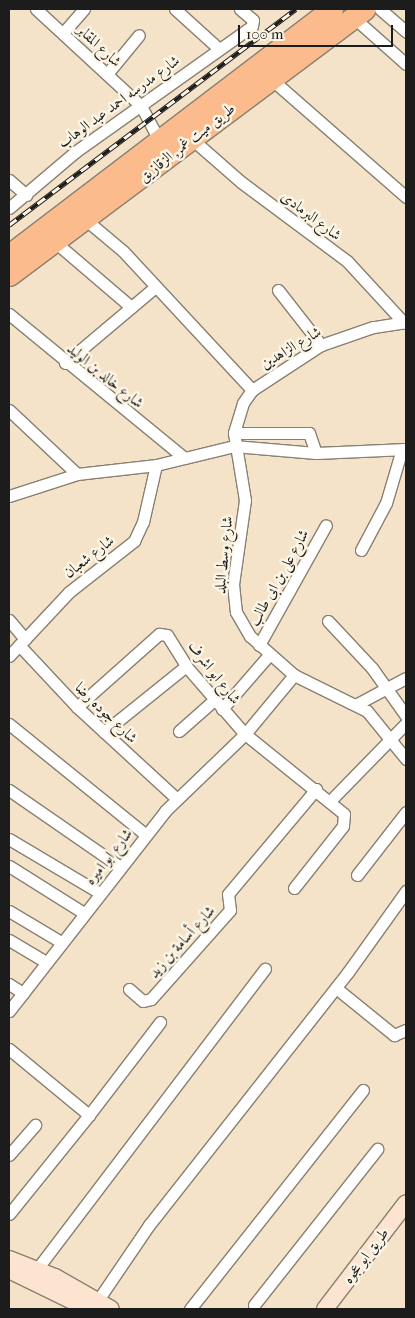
<!DOCTYPE html>
<meta charset="utf-8">
<style>
body{margin:0}
#map{position:relative;width:415px;height:1318px;overflow:hidden;background:#f4e3c8;font-family:"IM FELL French Canon",Amiri,serif}
div>[style]{position:absolute}
[style*='--x']{left:calc(var(--x)*1px);top:calc(var(--y)*1px);width:calc(var(--w)*1px);rotate:calc(var(--a)*1deg)}
.roads{filter:drop-shadow(1px 0 #888072) drop-shadow(-1px 0 #888072) drop-shadow(0 1px #888072) drop-shadow(0 -1px #888072)}
.street>*{height:11px;margin:-5.5px;padding:0 5.5px;transform-origin:5.5px;border-radius:5.5px;background:#fff}
.secondary>*{height:16px;margin:-8px;padding:0 8px;transform-origin:8px;border-radius:8px;background:#fde4d1}
.highway>*{height:21px;margin:-10.5px;padding:0 10.5px;transform-origin:10.5px;border-radius:10.5px;background:#fbbb8c}
.rail>*{height:5px;margin-top:-2.5px;transform-origin:0;background:repeating-linear-gradient(90deg,#fcf5e5 0 9px,#1c1c1c 0 18px);box-sizing:border-box;border-block:1px solid #1c1c1c}
span{translate:-50% -50%;white-space:nowrap;text-align:center;line-height:1.15;-webkit-text-stroke:5px #fcf5e5;paint-order:stroke}
.street-label{font-size:15px;color:#1c1c1c}
.frame{position:absolute;inset:0;border:10px solid #1c1c1c;pointer-events:none}
.scale{position:absolute;left:238px;top:25px;width:155px;height:22px;box-sizing:border-box;border:2px solid #1c1c1c;border-top:0;padding-left:6px;font-size:15px;line-height:18px;white-space:nowrap;color:#1c1c1c;-webkit-text-stroke:4px #fcf5e5;paint-order:stroke}
</style>
<div id="map">
<div class="roads">
<div class="street">
<div style="--x:36;--y:9;--w:143;--a:42.7"></div>
<div style="--x:141;--y:106;--w:38;--a:62"></div>
<div style="--x:175;--y:9;--w:58;--a:42.2"></div>
<div style="--x:380;--y:9;--w:35;--a:41"></div>
<div style="--x:353;--y:17;--w:71;--a:41.6"></div>
<div style="--x:63;--y:33;--w:32;--a:-49"></div>
<div style="--x:107;--y:74;--w:50;--a:-50.6"></div>
<div style="--x:270;--y:78;--w:181;--a:41.2"></div>
<div style="--x:193;--y:140;--w:64;--a:41.2"></div>
<div style="--x:241;--y:182;--w:132;--a:36.7"></div>
<div style="--x:347;--y:261;--w:84;--a:47.4"></div>
<div style="--x:9;--y:180;--w:23;--a:41"></div>
<div style="--x:9;--y:208;--w:87;--a:-40.3"></div>
<div style="--x:75;--y:152;--w:217;--a:-35.4"></div>
<div style="--x:252;--y:26;--w:6;--a:-81"></div>
<div style="--x:253;--y:20;--w:17;--a:-140"></div>
<div style="--x:86;--y:220;--w:48;--a:40"></div>
<div style="--x:123;--y:251;--w:190;--a:47.1"></div>
<div style="--x:55;--y:242;--w:100;--a:40.5"></div>
<div style="--x:278;--y:290;--w:70;--a:52"></div>
<div style="--x:9;--y:314;--w:227;--a:39.4"></div>
<div style="--x:406;--y:322;--w:33;--a:171"></div>
<div style="--x:373;--y:327;--w:55;--a:160.9"></div>
<div style="--x:321;--y:345;--w:82;--a:146.9"></div>
<div style="--x:252;--y:390;--w:16;--a:125"></div>
<div style="--x:243;--y:403;--w:31;--a:107"></div>
<div style="--x:234;--y:433;--w:68;--a:80.7"></div>
<div style="--x:245;--y:500;--w:85;--a:98.1"></div>
<div style="--x:233;--y:584;--w:28;--a:84"></div>
<div style="--x:236;--y:612;--w:28;--a:60"></div>
<div style="--x:250;--y:636;--w:59;--a:41.6"></div>
<div style="--x:294;--y:675;--w:81;--a:26.3"></div>
<div style="--x:367;--y:711;--w:62;--a:50.9"></div>
<div style="--x:65;--y:363;--w:116;--a:-40.1"></div>
<div style="--x:9;--y:410;--w:93;--a:43.3"></div>
<div style="--x:234;--y:433;--w:75;--a:0"></div>
<div style="--x:309;--y:433;--w:21;--a:71"></div>
<div style="--x:9;--y:496;--w:71;--a:-17.9"></div>
<div style="--x:77;--y:474;--w:80;--a:-6.5"></div>
<div style="--x:156;--y:465;--w:80;--a:-13.7"></div>
<div style="--x:234;--y:446;--w:82;--a:4.9"></div>
<div style="--x:316;--y:453;--w:90;--a:-2.5"></div>
<div style="--x:361;--y:550;--w:53;--a:-62"></div>
<div style="--x:386;--y:503;--w:56;--a:-73.5"></div>
<div style="--x:9;--y:620;--w:25;--a:50"></div>
<div style="--x:328;--y:621;--w:64;--a:46.9"></div>
<div style="--x:372;--y:668;--w:59;--a:54.7"></div>
<div style="--x:19;--y:645;--w:85;--a:46.9"></div>
<div style="--x:77;--y:707;--w:134;--a:42.6"></div>
<div style="--x:259;--y:645;--w:137;--a:-60.8"></div>
<div style="--x:9;--y:656;--w:88;--a:-46.8"></div>
<div style="--x:69;--y:592;--w:83;--a:-38.1"></div>
<div style="--x:134;--y:541;--w:21;--a:-65"></div>
<div style="--x:143;--y:522;--w:58;--a:-77.2"></div>
<div style="--x:357;--y:704;--w:55;--a:-28"></div>
<div style="--x:77;--y:707;--w:110;--a:-41.7"></div>
<div style="--x:159;--y:634;--w:8;--a:7"></div>
<div style="--x:167;--y:635;--w:36;--a:58"></div>
<div style="--x:186;--y:666;--w:90;--a:49.1"></div>
<div style="--x:245;--y:734;--w:127;--a:38.9"></div>
<div style="--x:344;--y:814;--w:12;--a:95"></div>
<div style="--x:343;--y:826;--w:79;--a:128.3"></div>
<div style="--x:222;--y:709;--w:72;--a:-49"></div>
<div style="--x:9;--y:724;--w:176;--a:39"></div>
<div style="--x:179;--y:731;--w:47;--a:-41.5"></div>
<div style="--x:104;--y:732;--w:105;--a:-38.8"></div>
<div style="--x:9;--y:790;--w:135;--a:34.7"></div>
<div style="--x:330;--y:801;--w:109;--a:-45.7"></div>
<div style="--x:9;--y:839;--w:106;--a:30.7"></div>
<div style="--x:9;--y:866;--w:89;--a:32.1"></div>
<div style="--x:357;--y:875;--w:80;--a:-52.1"></div>
<div style="--x:9;--y:911;--w:61;--a:30.8"></div>
<div style="--x:9;--y:940;--w:43;--a:30.7"></div>
<div style="--x:9;--y:984;--w:17;--a:33"></div>
<div style="--x:336;--y:988;--w:75;--a:39"></div>
<div style="--x:394;--y:1035;--w:13;--a:-23"></div>
<div style="--x:129;--y:989;--w:18;--a:41"></div>
<div style="--x:143;--y:1001;--w:8;--a:-14"></div>
<div style="--x:151;--y:999;--w:119;--a:-48.4"></div>
<div style="--x:230;--y:910;--w:16;--a:-97"></div>
<div style="--x:228;--y:894;--w:137;--a:-50"></div>
<div style="--x:9;--y:1011;--w:254;--a:-52"></div>
<div style="--x:165;--y:811;--w:111;--a:-43.9"></div>
<div style="--x:245;--y:734;--w:77;--a:-50.3"></div>
<div style="--x:9;--y:1049;--w:104;--a:39.5"></div>
<div style="--x:89;--y:1115;--w:127;--a:128.9"></div>
<div style="--x:89;--y:1115;--w:117;--a:-52.6"></div>
<div style="--x:9;--y:1155;--w:40;--a:-49"></div>
<div style="--x:37;--y:1269;--w:377;--a:-52.8"></div>
<div style="--x:98;--y:1300;--w:91;--a:-55.8"></div>
<div style="--x:149;--y:1225;--w:322;--a:-51.8"></div>
<div style="--x:348;--y:972;--w:100;--a:-54.4"></div>
<div style="--x:254;--y:1305;--w:199;--a:-51.7"></div>
<div style="--x:190;--y:1309;--w:279;--a:-51.7"></div>
</div>
<div class="secondary">
<div style="--x:9;--y:1259;--w:49;--a:21.4"></div>
<div style="--x:55;--y:1277;--w:64;--a:29.7"></div>
<div style="--x:9;--y:1270;--w:89;--a:26"></div>
<div style="--x:325;--y:1309;--w:133;--a:-52.6"></div>
</div>
<div class="highway">
<div style="--x:9;--y:255;--w:406;--a:-37.3"></div>
<div style="--x:9;--y:275;--w:444;--a:-36.8"></div>
</div>
</div>
<div class="rail">
<div style="--x:9;--y:225;--w:359;--a:-37"></div>
</div>
<div class="street-label">
<span style="left:99px;top:46px;rotate:43deg">شارع المقابر</span>
<span style="left:119px;top:102px;rotate:-36deg">شارع مدرسه احمد عبد الوهاب</span>
<span style="left:187px;top:143px;rotate:-38deg">طريق ميت غمر, الزقازيق</span>
<span style="left:311px;top:216px;rotate:37deg">شارع البرمادى</span>
<span style="left:291px;top:348px;rotate:-31deg">شارع الزاهدين</span>
<span style="left:105px;top:376px;rotate:39deg">شارع خالد بن الوليد</span>
<span style="left:224px;top:555px;rotate:-84deg">شارع وسط البلد</span>
<span style="left:89px;top:557px;rotate:-38deg">شارع شعبان</span>
<span style="left:279px;top:578px;rotate:-61deg">شارع على بن ابى طالب</span>
<span style="left:214px;top:673px;rotate:52deg">شارع ابو اشرف</span>
<span style="left:106px;top:713px;rotate:44deg">شارع جوده رضا</span>
<span style="left:109px;top:857px;rotate:-52deg">شارع ابو اميره</span>
<span style="left:182px;top:942px;rotate:-48deg">شارع أسامة بن زيد</span>
<span style="left:366px;top:1256px;rotate:-53deg">طريق ابو عجوه</span>
</div>
<div class="frame"></div>
<div class="scale">100 m</div>
</div>
